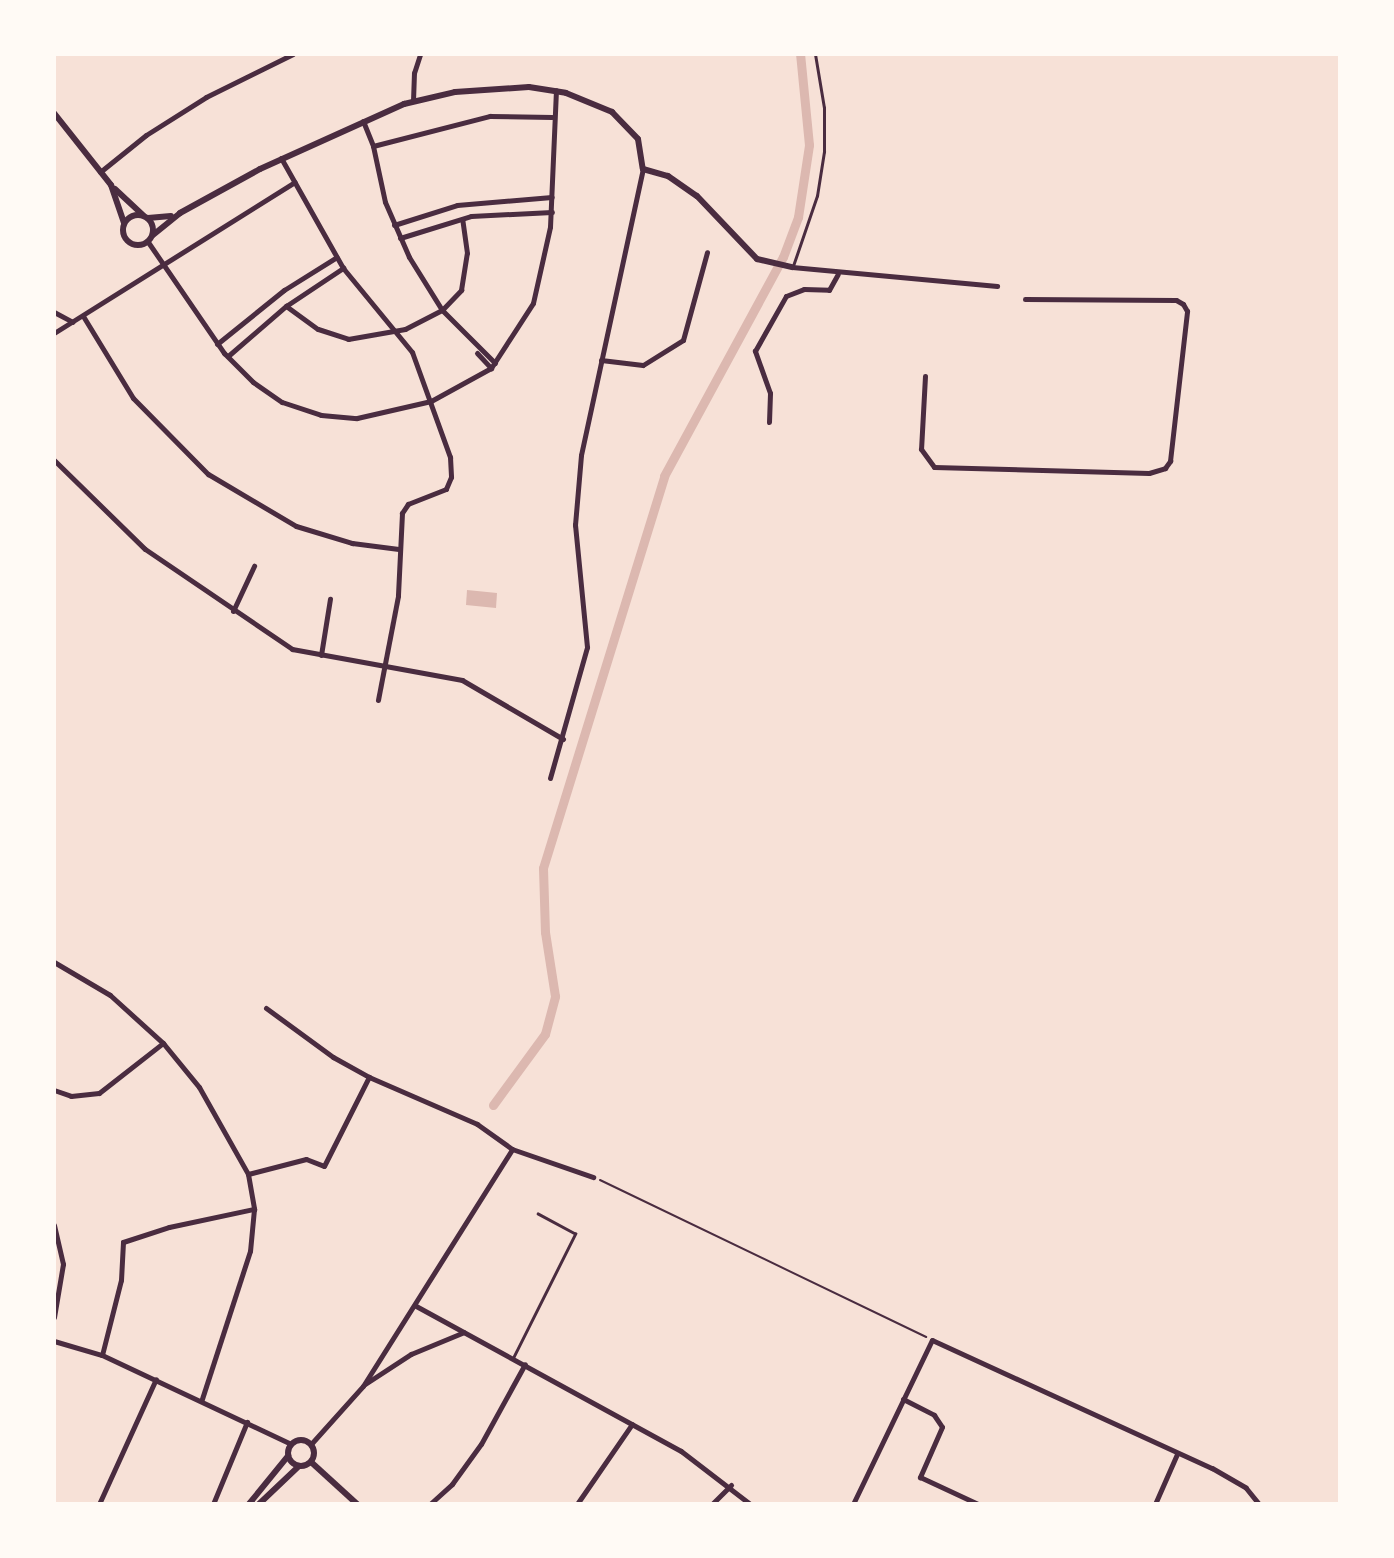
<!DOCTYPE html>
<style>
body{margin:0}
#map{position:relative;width:1394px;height:1558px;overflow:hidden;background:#f7e1d7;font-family:Raleway,sans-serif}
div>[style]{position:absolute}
.water>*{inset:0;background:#dcb8b0}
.canal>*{height:9px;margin:-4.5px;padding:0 4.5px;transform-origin:4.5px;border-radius:4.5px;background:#dcb8b0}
.path>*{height:2px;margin:-1px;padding:0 1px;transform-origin:1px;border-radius:1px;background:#4a2c40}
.service>*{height:2.5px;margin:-1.25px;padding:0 1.25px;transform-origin:1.25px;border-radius:1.25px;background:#4a2c40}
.minor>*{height:5px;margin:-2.5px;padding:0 2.5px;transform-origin:2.5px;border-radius:2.5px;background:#4a2c40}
.tertiary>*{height:6px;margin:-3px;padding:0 3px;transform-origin:3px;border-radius:3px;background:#4a2c40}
.tertiary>.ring{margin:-3px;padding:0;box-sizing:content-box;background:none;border:6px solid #4a2c40;border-radius:50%}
span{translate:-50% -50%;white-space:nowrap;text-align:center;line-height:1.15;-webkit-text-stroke:5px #fffaf5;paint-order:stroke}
.frame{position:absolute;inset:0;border:56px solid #fffaf5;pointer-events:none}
</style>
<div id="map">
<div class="water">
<i style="clip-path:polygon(467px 590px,497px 593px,496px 608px,466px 605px)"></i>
</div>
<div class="canal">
<i style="left:493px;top:1105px;width:88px;rotate:-53.8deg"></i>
<i style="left:545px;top:1034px;width:39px;rotate:-75deg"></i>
<i style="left:555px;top:996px;width:65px;rotate:-98.9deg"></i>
<i style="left:545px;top:932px;width:64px;rotate:-91.8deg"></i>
<i style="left:543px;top:868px;width:410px;rotate:-72.8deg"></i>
<i style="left:664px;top:476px;width:249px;rotate:-61.5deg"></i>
<i style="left:783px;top:257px;width:43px;rotate:-69.4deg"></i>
<i style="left:798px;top:217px;width:73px;rotate:-81.3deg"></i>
<i style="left:809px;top:145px;width:91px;rotate:-95.6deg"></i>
</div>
<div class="path">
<i style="left:600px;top:1180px;width:362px;rotate:25.7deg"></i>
</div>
<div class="service">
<i style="left:793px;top:266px;width:74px;rotate:-71.1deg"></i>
<i style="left:817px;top:196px;width:45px;rotate:-81deg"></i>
<i style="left:824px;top:152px;width:44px;rotate:-90deg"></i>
<i style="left:824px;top:108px;width:55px;rotate:-99.5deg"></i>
<i style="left:513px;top:1358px;width:139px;rotate:-63.4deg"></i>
<i style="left:575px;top:1234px;width:42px;rotate:-151.6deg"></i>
</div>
<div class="minor">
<i style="left:413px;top:101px;width:28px;rotate:-88deg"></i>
<i style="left:414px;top:73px;width:20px;rotate:-72deg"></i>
<i style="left:363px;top:121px;width:27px;rotate:68deg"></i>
<i style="left:373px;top:146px;width:57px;rotate:77.9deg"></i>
<i style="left:385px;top:202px;width:60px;rotate:66.4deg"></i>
<i style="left:409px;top:257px;width:62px;rotate:58.1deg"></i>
<i style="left:442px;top:310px;width:75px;rotate:45deg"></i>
<i style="left:373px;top:146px;width:121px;rotate:-14.4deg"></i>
<i style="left:490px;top:116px;width:62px;rotate:0.9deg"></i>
<i style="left:281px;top:158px;width:126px;rotate:60.6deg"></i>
<i style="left:343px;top:268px;width:109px;rotate:50.6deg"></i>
<i style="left:412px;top:352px;width:112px;rotate:70.1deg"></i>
<i style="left:450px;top:457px;width:20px;rotate:87deg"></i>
<i style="left:451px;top:477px;width:13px;rotate:113deg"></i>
<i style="left:446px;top:489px;width:41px;rotate:158.5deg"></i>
<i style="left:408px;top:504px;width:11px;rotate:124deg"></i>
<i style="left:402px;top:513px;width:83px;rotate:92.8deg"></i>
<i style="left:398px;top:596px;width:106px;rotate:100.9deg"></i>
<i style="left:100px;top:172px;width:59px;rotate:-38.8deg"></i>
<i style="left:146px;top:135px;width:71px;rotate:-32.3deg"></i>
<i style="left:206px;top:97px;width:97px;rotate:-26.3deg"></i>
<i style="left:394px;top:225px;width:66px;rotate:-17.6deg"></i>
<i style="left:457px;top:205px;width:95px;rotate:-4.8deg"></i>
<i style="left:400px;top:238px;width:74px;rotate:-17.2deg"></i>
<i style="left:471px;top:216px;width:81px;rotate:-2.8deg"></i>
<i style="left:148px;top:242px;width:135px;rotate:55.6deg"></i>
<i style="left:224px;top:353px;width:41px;rotate:45deg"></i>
<i style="left:253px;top:382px;width:35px;rotate:35deg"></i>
<i style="left:282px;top:402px;width:41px;rotate:18.4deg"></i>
<i style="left:321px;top:415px;width:36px;rotate:5deg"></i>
<i style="left:357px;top:418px;width:76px;rotate:-12.9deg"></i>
<i style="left:431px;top:401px;width:68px;rotate:-28.8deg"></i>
<i style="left:491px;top:368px;width:77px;rotate:-57.1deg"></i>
<i style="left:533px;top:303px;width:78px;rotate:-77.4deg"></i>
<i style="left:550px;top:227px;width:137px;rotate:-87.5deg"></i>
<i style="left:792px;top:267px;width:206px;rotate:5.3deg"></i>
<i style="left:286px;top:306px;width:39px;rotate:36deg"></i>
<i style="left:318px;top:329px;width:32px;rotate:18deg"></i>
<i style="left:348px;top:339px;width:58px;rotate:-10deg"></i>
<i style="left:405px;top:329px;width:42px;rotate:-27.2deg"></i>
<i style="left:442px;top:310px;width:28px;rotate:-46deg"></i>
<i style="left:461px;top:290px;width:37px;rotate:-81deg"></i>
<i style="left:467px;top:253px;width:34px;rotate:-98deg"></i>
<i style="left:54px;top:312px;width:21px;rotate:28deg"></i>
<i style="left:83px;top:316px;width:96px;rotate:58.6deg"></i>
<i style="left:133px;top:398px;width:107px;rotate:45.4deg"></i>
<i style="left:208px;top:474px;width:102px;rotate:30.6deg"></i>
<i style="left:296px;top:526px;width:59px;rotate:16.9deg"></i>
<i style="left:352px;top:543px;width:47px;rotate:7.3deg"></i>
<i style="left:54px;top:333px;width:284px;rotate:-32.1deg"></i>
<i style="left:217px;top:344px;width:86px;rotate:-38.9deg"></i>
<i style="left:284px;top:290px;width:62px;rotate:-31.9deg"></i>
<i style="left:477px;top:353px;width:21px;rotate:47deg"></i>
<i style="left:228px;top:356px;width:77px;rotate:-40.8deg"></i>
<i style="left:286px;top:306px;width:69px;rotate:-33.7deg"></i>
<i style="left:601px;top:360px;width:42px;rotate:6.8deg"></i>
<i style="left:643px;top:365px;width:47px;rotate:-32deg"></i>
<i style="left:683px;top:340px;width:91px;rotate:-74.7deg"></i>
<i style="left:925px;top:376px;width:73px;rotate:93.1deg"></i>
<i style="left:921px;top:449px;width:22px;rotate:54deg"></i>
<i style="left:934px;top:467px;width:215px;rotate:1.6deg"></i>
<i style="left:1149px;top:473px;width:17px;rotate:-17deg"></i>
<i style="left:1165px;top:468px;width:9px;rotate:-54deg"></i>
<i style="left:1170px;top:461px;width:151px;rotate:-83.5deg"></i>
<i style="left:1187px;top:311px;width:8px;rotate:-120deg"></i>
<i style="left:1183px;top:304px;width:8px;rotate:-150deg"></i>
<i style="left:1176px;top:300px;width:151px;rotate:-179.6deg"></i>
<i style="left:769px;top:422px;width:29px;rotate:-88deg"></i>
<i style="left:770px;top:393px;width:45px;rotate:-109.7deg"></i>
<i style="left:755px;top:351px;width:63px;rotate:-60.6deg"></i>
<i style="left:786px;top:296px;width:19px;rotate:-21deg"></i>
<i style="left:804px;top:289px;width:25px;rotate:2deg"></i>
<i style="left:829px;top:290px;width:18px;rotate:-61deg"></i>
<i style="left:54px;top:460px;width:127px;rotate:44.4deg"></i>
<i style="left:145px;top:549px;width:178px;rotate:34.2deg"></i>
<i style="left:292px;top:649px;width:173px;rotate:10.3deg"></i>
<i style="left:462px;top:680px;width:117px;rotate:30.3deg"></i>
<i style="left:233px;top:611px;width:50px;rotate:-65deg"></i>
<i style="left:321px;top:655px;width:57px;rotate:-80.9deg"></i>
<i style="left:550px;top:778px;width:136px;rotate:-74.2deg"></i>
<i style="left:587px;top:647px;width:123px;rotate:-95.6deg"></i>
<i style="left:575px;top:525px;width:70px;rotate:-85.1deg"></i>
<i style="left:581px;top:455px;width:293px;rotate:-77.8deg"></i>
<i style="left:54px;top:962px;width:65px;rotate:30.5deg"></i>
<i style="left:110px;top:995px;width:72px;rotate:42.2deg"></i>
<i style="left:163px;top:1043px;width:57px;rotate:50.7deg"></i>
<i style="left:199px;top:1087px;width:100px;rotate:60.6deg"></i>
<i style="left:248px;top:1174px;width:36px;rotate:80deg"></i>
<i style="left:254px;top:1209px;width:42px;rotate:95.4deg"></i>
<i style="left:250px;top:1251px;width:156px;rotate:108deg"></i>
<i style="left:266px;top:1008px;width:83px;rotate:36.2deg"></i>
<i style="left:333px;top:1057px;width:41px;rotate:29.1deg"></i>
<i style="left:369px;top:1077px;width:118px;rotate:23.5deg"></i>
<i style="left:477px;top:1124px;width:43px;rotate:35.5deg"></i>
<i style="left:512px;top:1149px;width:86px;rotate:19.1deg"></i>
<i style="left:54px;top:1090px;width:18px;rotate:19deg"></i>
<i style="left:71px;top:1096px;width:28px;rotate:-6deg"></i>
<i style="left:99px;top:1093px;width:81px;rotate:-38deg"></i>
<i style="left:248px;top:1174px;width:60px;rotate:-14.5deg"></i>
<i style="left:306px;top:1159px;width:19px;rotate:21deg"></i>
<i style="left:324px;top:1166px;width:100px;rotate:-63.2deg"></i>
<i style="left:54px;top:1225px;width:40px;rotate:77deg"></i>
<i style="left:63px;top:1264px;width:54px;rotate:99.6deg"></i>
<i style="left:416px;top:1306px;width:302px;rotate:28.7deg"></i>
<i style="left:681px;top:1451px;width:87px;rotate:37.5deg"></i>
<i style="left:54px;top:1341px;width:50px;rotate:16.3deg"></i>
<i style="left:102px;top:1355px;width:209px;rotate:25.2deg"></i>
<i style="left:102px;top:1355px;width:77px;rotate:-75.8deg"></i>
<i style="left:121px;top:1280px;width:38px;rotate:-87deg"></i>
<i style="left:123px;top:1242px;width:48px;rotate:-18.1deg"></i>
<i style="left:169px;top:1227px;width:87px;rotate:-12deg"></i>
<i style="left:365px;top:1384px;width:55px;rotate:-33.1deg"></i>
<i style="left:411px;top:1354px;width:57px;rotate:-22.5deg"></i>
<i style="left:903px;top:1399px;width:35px;rotate:27deg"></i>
<i style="left:934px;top:1415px;width:14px;rotate:56deg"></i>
<i style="left:942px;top:1427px;width:55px;rotate:113.7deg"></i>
<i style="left:920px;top:1477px;width:64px;rotate:25deg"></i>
<i style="left:311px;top:1444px;width:78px;rotate:-48.1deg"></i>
<i style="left:363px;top:1386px;width:280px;rotate:-57.8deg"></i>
<i style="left:99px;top:1504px;width:137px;rotate:-65.5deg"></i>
<i style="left:213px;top:1504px;width:89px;rotate:-67.5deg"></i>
<i style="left:430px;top:1504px;width:30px;rotate:-42deg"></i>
<i style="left:452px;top:1484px;width:49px;rotate:-54.1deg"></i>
<i style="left:481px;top:1444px;width:91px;rotate:-61.2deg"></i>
<i style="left:577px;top:1504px;width:97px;rotate:-55.5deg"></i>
<i style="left:712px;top:1504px;width:27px;rotate:-45deg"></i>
<i style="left:853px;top:1504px;width:182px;rotate:-64.3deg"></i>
<i style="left:932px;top:1340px;width:308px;rotate:24.6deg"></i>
<i style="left:1212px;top:1468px;width:39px;rotate:30deg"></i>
<i style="left:1246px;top:1488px;width:21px;rotate:51deg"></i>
<i style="left:1155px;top:1504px;width:55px;rotate:-66.3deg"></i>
</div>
<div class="tertiary">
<i style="left:54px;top:113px;width:92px;rotate:51.6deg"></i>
<i style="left:111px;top:185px;width:40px;rotate:71.1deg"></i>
<i style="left:115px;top:189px;width:38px;rotate:43deg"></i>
<i class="ring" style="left:123px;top:215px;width:24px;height:24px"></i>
<i style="left:148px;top:218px;width:23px;rotate:-5deg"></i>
<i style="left:153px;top:235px;width:35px;rotate:-39deg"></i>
<i style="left:180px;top:213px;width:91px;rotate:-28.8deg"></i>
<i style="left:260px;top:169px;width:158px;rotate:-24.3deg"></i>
<i style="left:404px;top:104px;width:52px;rotate:-13.2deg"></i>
<i style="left:455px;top:92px;width:74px;rotate:-3.9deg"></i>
<i style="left:529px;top:87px;width:37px;rotate:9deg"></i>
<i style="left:566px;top:93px;width:50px;rotate:22.4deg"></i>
<i style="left:612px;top:112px;width:37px;rotate:46deg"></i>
<i style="left:638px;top:139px;width:30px;rotate:81deg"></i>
<i style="left:643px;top:169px;width:26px;rotate:16deg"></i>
<i style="left:668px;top:176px;width:35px;rotate:35deg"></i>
<i style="left:697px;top:196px;width:87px;rotate:46.4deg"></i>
<i style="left:757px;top:259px;width:36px;rotate:13deg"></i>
<i class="ring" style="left:288px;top:1440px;width:20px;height:20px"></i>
<i style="left:311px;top:1462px;width:62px;rotate:42.4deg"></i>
<i style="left:249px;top:1504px;width:62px;rotate:-50.9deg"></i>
<i style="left:259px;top:1504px;width:55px;rotate:-43.5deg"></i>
</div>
<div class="frame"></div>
</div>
